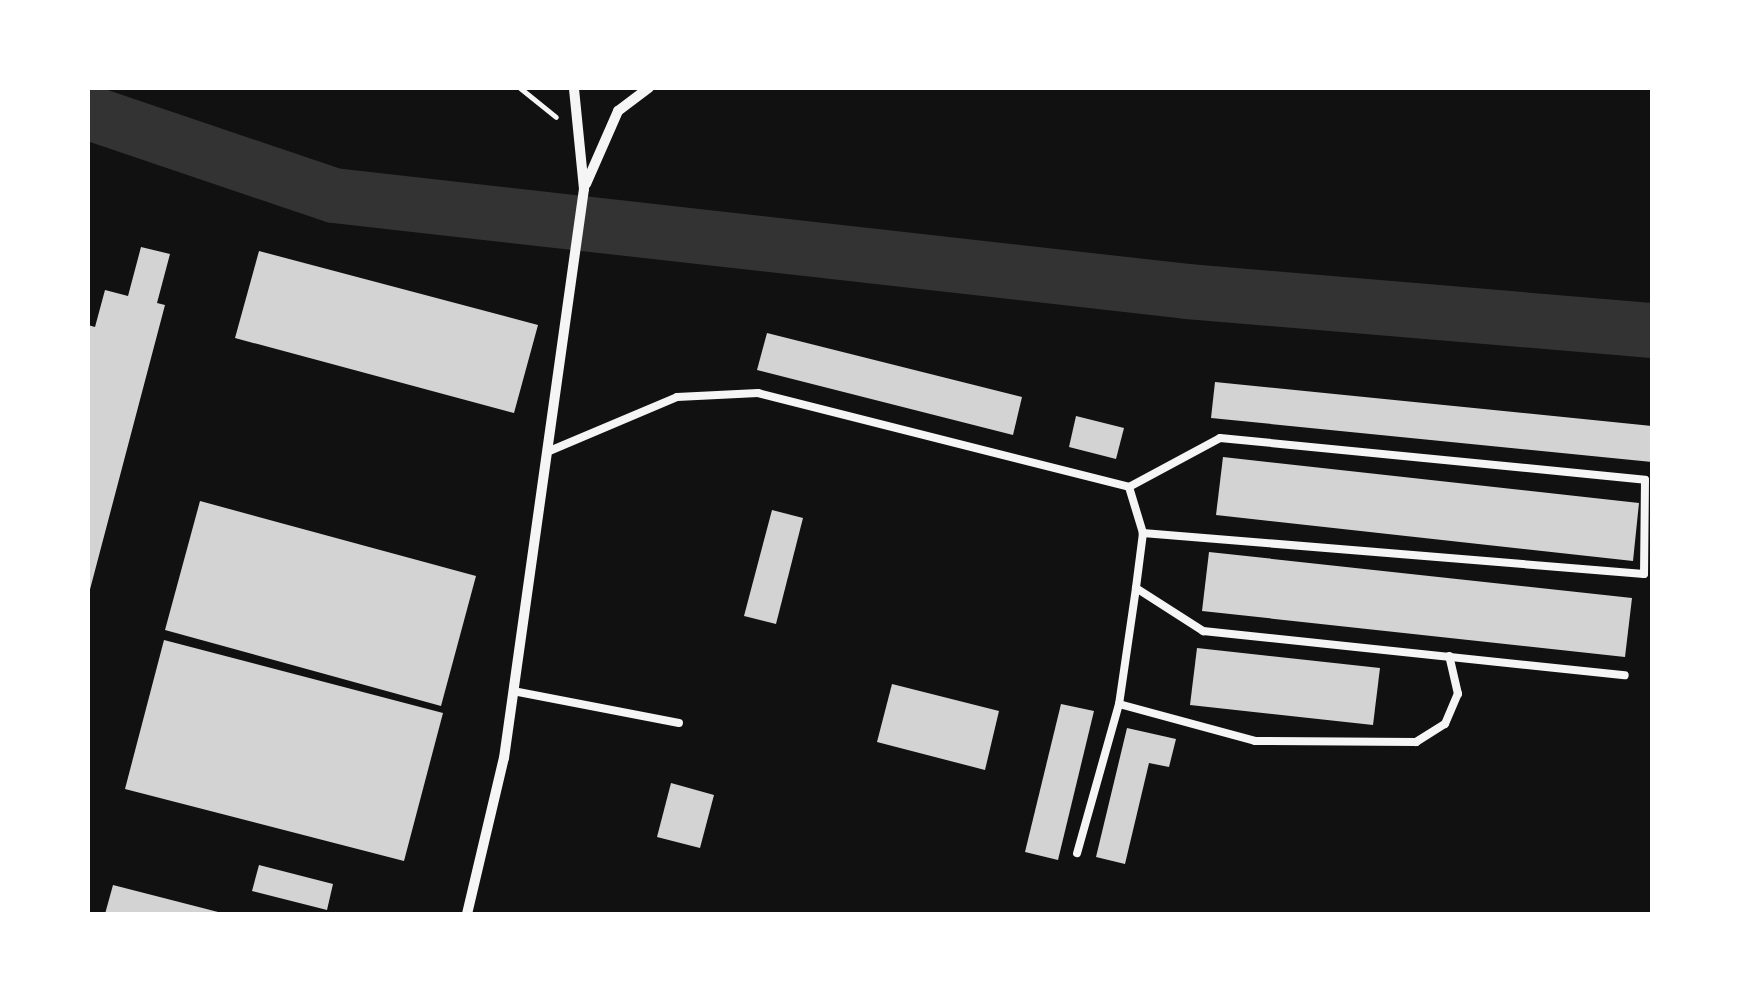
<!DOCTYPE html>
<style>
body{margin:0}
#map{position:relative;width:1740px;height:1002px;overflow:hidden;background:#111;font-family:"Exo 2",sans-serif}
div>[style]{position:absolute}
.river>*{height:55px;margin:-27.5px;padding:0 27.5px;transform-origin:27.5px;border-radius:27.5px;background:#333}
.building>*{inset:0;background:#d3d3d3}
.path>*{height:5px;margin:-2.5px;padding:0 2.5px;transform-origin:2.5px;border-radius:2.5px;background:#f5f5f5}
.service>*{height:8px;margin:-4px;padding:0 4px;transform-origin:4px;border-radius:4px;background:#f5f5f5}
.minor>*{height:10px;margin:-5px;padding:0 5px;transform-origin:5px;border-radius:5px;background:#f5f5f5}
span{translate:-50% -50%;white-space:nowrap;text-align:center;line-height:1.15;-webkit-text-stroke:10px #fff;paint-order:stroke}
.frame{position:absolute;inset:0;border:90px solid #fff;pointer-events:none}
</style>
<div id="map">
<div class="river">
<i style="left:88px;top:112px;width:259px;rotate:18.7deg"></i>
<i style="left:333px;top:195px;width:859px;rotate:6.41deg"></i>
<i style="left:1187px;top:291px;width:467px;rotate:4.8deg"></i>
</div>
<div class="building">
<i style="clip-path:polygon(141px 247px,170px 254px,157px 303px,165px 305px,88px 597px,88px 325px,95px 327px,105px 290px,128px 296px)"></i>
<i style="clip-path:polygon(259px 251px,538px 325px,514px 413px,235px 338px)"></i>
<i style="clip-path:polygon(767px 333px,1022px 397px,1013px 435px,757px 370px)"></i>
<i style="clip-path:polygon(1215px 382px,1652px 426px,1652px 462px,1211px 418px)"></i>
<i style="clip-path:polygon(1076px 416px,1124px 428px,1116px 459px,1069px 447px)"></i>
<i style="clip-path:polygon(1223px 457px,1639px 503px,1633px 561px,1216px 515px)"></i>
<i style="clip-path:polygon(200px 501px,476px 576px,441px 706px,165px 630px)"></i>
<i style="clip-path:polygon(772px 510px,803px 518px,776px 624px,744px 616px)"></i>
<i style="clip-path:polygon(1209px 552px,1632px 598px,1625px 657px,1202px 611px)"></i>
<i style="clip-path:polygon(164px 640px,443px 713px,404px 861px,125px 789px)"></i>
<i style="clip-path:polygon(1197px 648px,1380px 668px,1373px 725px,1190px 705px)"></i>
<i style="clip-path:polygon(892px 684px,999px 711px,985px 770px,877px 742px)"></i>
<i style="clip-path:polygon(1061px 704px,1094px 711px,1058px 860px,1025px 852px)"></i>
<i style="clip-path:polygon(1127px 728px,1176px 739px,1169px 767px,1149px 763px,1125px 864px,1096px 857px)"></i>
<i style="clip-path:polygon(671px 783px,714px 795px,700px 848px,657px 837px)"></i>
<i style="clip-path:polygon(259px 865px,333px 884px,327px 910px,252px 891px)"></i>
<i style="clip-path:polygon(113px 885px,222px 913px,222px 914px,105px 914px)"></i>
</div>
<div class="path">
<i style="left:520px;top:88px;width:46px;rotate:38.9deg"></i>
</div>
<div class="service">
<i style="left:547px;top:452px;width:141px;rotate:-22.9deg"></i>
<i style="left:677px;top:397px;width:81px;rotate:-2.8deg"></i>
<i style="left:758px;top:393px;width:383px;rotate:14.2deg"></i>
<i style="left:1129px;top:487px;width:48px;rotate:73.1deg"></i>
<i style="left:1143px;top:533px;width:55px;rotate:97.3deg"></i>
<i style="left:1136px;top:588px;width:117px;rotate:98.3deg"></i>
<i style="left:1119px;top:704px;width:155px;rotate:105.7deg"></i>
<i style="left:1129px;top:487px;width:103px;rotate:-28.3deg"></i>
<i style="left:1220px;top:438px;width:427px;rotate:5.6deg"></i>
<i style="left:1645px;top:480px;width:94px;rotate:90.6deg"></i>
<i style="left:1644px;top:574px;width:503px;rotate:-175.32deg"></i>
<i style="left:1136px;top:588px;width:80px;rotate:32.7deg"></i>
<i style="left:1203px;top:631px;width:424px;rotate:6deg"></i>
<i style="left:513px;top:691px;width:169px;rotate:10.9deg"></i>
<i style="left:1119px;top:704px;width:141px;rotate:15.2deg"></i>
<i style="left:1255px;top:741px;width:161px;rotate:0.4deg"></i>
<i style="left:1416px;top:742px;width:34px;rotate:-32deg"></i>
<i style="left:1445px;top:724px;width:33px;rotate:-67deg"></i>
<i style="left:1458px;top:694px;width:39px;rotate:-103deg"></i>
</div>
<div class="minor">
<i style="left:586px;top:184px;width:80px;rotate:-66.3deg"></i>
<i style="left:618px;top:111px;width:39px;rotate:-37deg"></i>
<i style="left:467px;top:914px;width:160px;rotate:-76.7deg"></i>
<i style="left:504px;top:758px;width:575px;rotate:-82deg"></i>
<i style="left:584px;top:189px;width:101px;rotate:-95.7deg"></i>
</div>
<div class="frame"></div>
</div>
